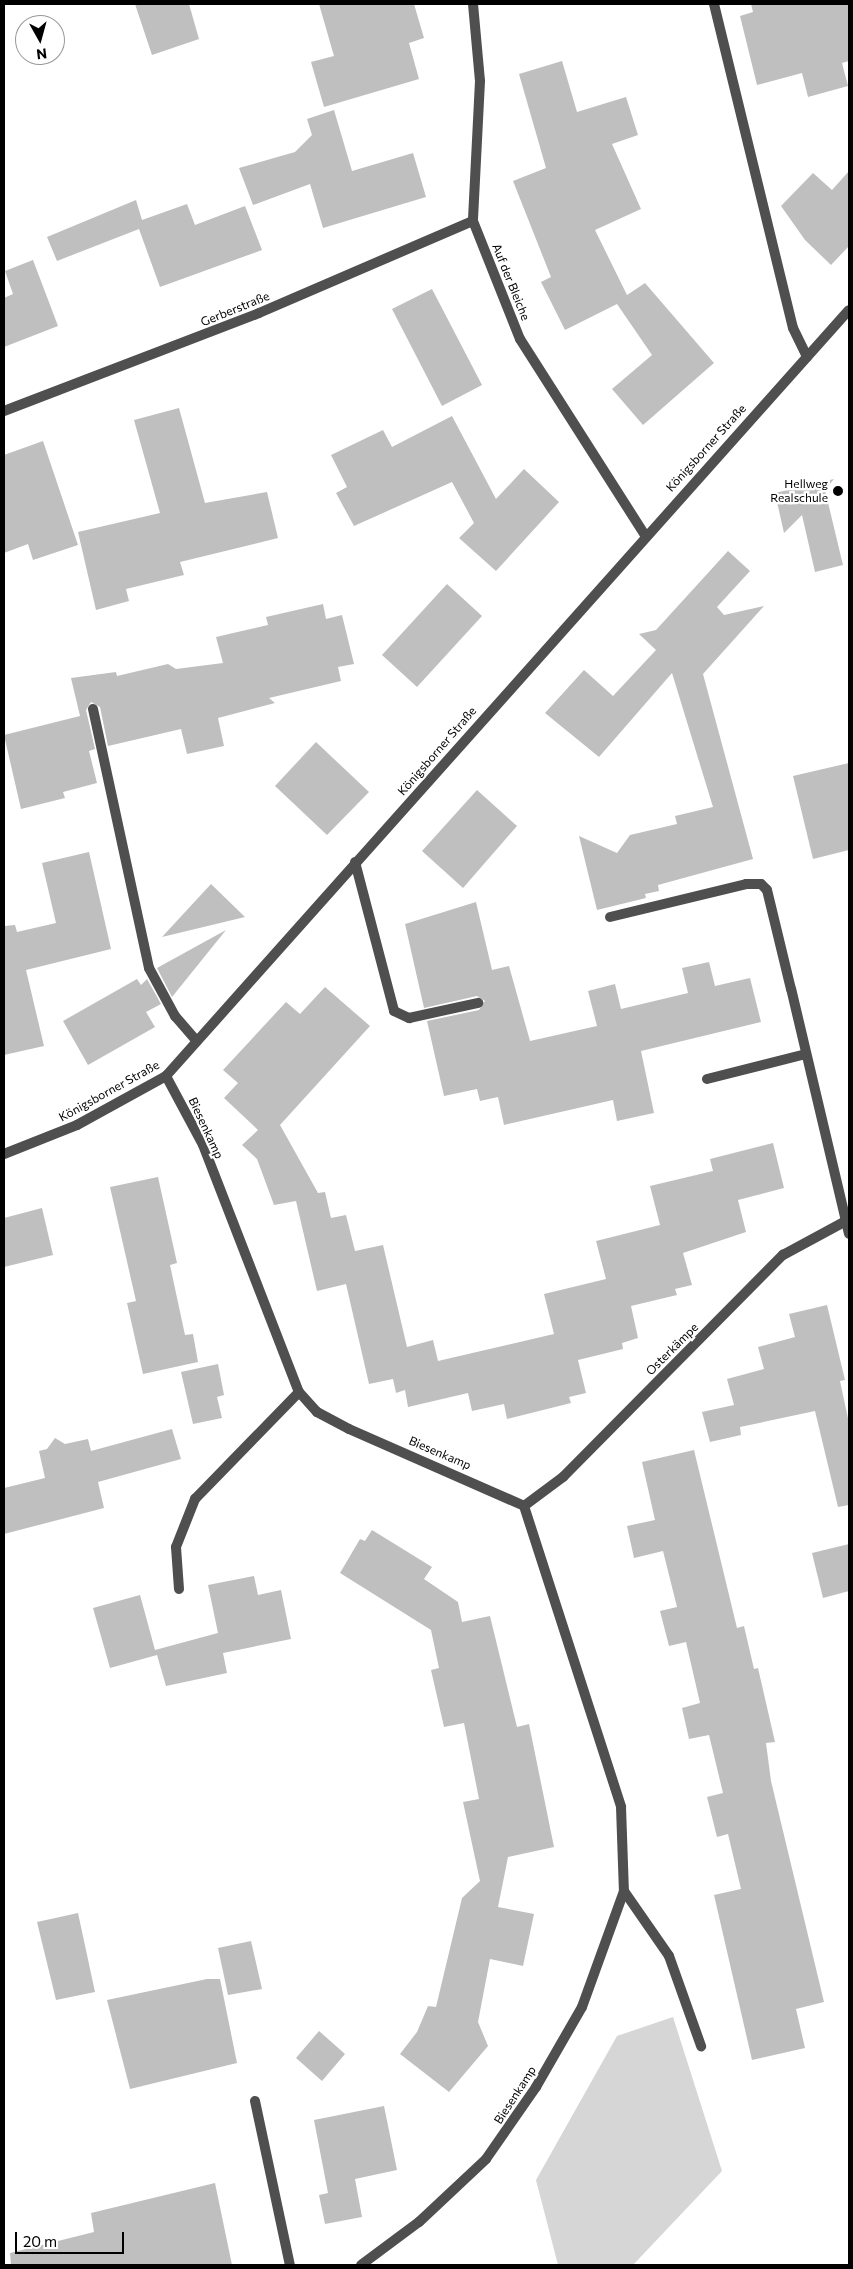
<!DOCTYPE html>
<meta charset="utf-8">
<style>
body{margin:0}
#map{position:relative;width:853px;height:2269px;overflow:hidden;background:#fff;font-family:Commissioner,sans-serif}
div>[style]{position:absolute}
.green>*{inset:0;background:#d6d6d6}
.building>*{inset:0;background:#bfbfbf}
.service>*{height:10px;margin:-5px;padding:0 5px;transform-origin:5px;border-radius:5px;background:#4f4f4f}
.minor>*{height:10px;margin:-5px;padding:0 5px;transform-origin:5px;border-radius:5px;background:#4f4f4f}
.dots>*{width:14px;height:14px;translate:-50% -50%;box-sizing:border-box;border:2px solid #fff;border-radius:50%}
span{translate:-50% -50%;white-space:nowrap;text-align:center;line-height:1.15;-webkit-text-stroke:4.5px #fff;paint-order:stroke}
.street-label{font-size:12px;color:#000}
.poi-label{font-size:12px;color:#000}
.right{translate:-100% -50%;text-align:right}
.frame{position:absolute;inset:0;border:5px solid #000;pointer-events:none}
.north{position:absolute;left:15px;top:15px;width:50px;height:50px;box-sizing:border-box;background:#fff;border:1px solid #999;border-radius:50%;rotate:173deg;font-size:14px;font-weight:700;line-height:20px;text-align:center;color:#000}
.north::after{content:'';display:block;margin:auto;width:18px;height:22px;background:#000;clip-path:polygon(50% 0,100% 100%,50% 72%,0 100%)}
.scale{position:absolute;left:15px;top:2232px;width:109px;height:22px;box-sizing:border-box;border:2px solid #000;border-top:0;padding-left:6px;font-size:15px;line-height:18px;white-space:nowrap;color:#000;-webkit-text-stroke:4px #fff;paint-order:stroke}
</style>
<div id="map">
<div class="green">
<i style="clip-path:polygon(673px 2017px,722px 2171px,633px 2265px,558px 2265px,536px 2180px,617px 2036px)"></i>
</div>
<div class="building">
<i style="clip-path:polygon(135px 4px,189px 4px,199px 39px,152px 55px)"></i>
<i style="clip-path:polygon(319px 4px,414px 4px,424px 38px,409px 43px,419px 79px,324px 107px,311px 62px,334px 56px)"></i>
<i style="clip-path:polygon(751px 4px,849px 4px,849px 61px,842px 63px,848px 86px,808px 97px,802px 73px,757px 85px,740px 16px,753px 12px)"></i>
<i style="clip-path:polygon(562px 61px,577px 112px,626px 97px,638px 135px,612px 144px,641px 209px,595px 230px,627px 295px,645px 283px,714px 363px,643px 425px,612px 389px,652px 355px,617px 304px,565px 330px,541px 282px,551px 277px,513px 181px,546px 168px,519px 74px)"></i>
<i style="clip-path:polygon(334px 110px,352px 171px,413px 153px,426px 197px,323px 228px,310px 184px,253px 205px,239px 168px,295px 152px,312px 135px,307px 119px)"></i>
<i style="clip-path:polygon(849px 171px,849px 246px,831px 265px,805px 240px,781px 206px,813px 173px,832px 190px)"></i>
<i style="clip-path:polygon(136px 200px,142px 220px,187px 204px,195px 225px,245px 206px,262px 250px,160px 287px,139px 229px,57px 261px,47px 237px)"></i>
<i style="clip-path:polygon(33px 260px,58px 326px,4px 347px,4px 298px,13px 294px,5px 271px)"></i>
<i style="clip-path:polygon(432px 289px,482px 385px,442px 406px,392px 309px)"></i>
<i style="clip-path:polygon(179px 408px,205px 503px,267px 492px,278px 538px,180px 562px,184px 575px,126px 589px,129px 601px,96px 610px,78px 532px,160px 513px,134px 420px)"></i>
<i style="clip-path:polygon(452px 416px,496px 499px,524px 469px,559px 502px,496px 571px,459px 538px,474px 523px,452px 482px,354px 526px,336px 493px,347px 487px,331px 455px,383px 430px,392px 447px)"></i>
<i style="clip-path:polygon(43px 441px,78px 545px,33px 560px,28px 544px,4px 553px,4px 455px)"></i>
<i style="clip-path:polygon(834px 479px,825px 490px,843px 565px,815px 572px,802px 515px,784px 533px,775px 493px)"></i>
<i style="clip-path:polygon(728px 551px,750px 571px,717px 607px,724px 615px,764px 606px,703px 674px,753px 859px,658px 885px,659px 891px,645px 894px,646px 898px,597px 910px,579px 836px,617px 853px,630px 835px,677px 824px,675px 816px,713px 807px,672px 673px,599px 757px,545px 713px,584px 670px,613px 696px,656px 650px,639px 634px,656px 630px)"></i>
<i style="clip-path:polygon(447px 584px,482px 616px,417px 687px,382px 655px)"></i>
<i style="clip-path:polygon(323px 604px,326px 619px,342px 615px,354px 664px,338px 667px,341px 681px,269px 698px,275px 703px,218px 718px,224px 746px,187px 754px,181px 729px,108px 746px,100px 707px,91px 702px,86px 710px,95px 749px,89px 751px,97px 783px,63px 792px,65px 798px,21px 809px,4px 735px,80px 716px,71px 678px,116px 672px,117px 676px,168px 664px,176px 669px,223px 663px,216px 637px,268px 625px,266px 617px)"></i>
<i style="clip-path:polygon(316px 742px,369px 792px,327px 835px,275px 786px)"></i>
<i style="clip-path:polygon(849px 763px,849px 850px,813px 859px,793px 776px)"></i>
<i style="clip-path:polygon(477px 790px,517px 826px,463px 888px,422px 851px)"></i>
<i style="clip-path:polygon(89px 852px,111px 949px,26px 970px,44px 1046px,4px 1055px,4px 926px,15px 925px,17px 932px,56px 923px,42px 863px)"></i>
<i style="clip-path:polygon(211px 884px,245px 917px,162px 937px)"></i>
<i style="clip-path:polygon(476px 902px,492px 970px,509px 966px,530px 1041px,597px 1026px,588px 991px,615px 984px,621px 1009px,688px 993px,682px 968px,709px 962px,715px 986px,750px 978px,761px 1022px,641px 1051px,654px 1113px,617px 1121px,613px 1100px,504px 1125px,498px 1097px,480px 1101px,477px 1089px,444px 1096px,427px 1021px,479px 1010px,485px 1001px,477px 996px,424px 1008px,405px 924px)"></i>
<i style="clip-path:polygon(226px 930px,172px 997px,157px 968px)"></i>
<i style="clip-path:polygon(137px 979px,141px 985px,147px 979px,161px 1004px,146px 1012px,155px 1027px,88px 1065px,63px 1021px)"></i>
<i style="clip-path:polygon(325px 987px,370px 1026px,280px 1125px,318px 1193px,325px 1192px,331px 1218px,346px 1215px,355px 1251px,383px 1245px,407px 1347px,433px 1340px,438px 1361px,554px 1334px,544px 1294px,606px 1279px,596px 1241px,660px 1225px,650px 1186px,713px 1171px,710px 1159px,773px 1143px,784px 1188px,738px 1200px,746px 1232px,683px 1253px,692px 1285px,675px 1289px,677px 1295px,631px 1306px,638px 1338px,622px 1343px,623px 1349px,578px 1360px,586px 1393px,569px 1397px,571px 1403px,507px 1419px,504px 1404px,472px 1411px,468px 1393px,408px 1407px,405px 1390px,396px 1393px,393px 1379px,369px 1384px,346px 1284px,317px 1291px,296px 1201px,274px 1205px,257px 1159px,242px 1145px,258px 1130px,224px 1098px,238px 1083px,223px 1070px,286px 1002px,300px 1014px)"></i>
<i style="clip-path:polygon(158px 1177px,177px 1263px,170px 1265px,185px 1335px,193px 1334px,198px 1362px,143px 1374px,127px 1303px,136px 1301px,110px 1187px)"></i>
<i style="clip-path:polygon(42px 1208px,53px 1255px,4px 1267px,4px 1218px)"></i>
<i style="clip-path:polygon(827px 1305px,845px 1380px,840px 1381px,849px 1423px,849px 1505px,838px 1507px,815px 1411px,740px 1427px,741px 1435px,710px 1442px,702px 1412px,734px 1405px,727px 1379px,764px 1369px,758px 1347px,795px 1337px,789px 1314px)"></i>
<i style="clip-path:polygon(218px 1364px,224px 1395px,217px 1397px,222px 1418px,193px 1424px,181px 1372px)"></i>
<i style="clip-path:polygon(172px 1429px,181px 1459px,98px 1482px,104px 1508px,4px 1534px,4px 1488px,45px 1478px,39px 1451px,47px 1449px,55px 1438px,65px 1444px,88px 1439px,91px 1451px)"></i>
<i style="clip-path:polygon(694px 1450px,737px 1628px,744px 1626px,754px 1669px,758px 1668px,775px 1742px,766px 1743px,771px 1781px,824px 2002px,796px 2009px,805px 2048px,752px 2060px,714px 1895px,741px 1889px,728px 1834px,717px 1837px,707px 1797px,723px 1793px,709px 1735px,689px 1739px,682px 1708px,700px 1703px,686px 1642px,669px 1646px,660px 1611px,677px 1607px,663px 1551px,634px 1558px,627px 1526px,655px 1520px,642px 1462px)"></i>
<i style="clip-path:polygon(372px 1530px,432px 1567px,424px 1579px,458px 1602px,462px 1622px,490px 1616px,517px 1727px,529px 1724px,554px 1847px,508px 1857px,498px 1907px,534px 1914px,523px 1966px,490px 1959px,478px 2022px,488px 2046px,449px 2092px,400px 2054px,417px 2032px,428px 2006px,436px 2007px,462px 1898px,480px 1881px,463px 1802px,479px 1799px,464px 1723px,444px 1727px,431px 1670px,439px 1668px,431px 1630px,340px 1573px,360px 1539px,365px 1541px)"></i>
<i style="clip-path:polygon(849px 1544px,849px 1591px,823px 1598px,812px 1553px)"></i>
<i style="clip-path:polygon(254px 1576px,258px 1595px,281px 1590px,291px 1639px,223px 1653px,227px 1673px,166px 1686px,157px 1655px,110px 1668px,93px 1608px,140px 1595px,155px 1650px,218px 1633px,208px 1585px)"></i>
<i style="clip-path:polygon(78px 1913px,95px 1992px,56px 2000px,37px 1922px)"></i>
<i style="clip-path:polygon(251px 1941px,262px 1989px,228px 1995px,218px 1948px)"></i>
<i style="clip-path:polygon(207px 1979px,220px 1979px,237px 2063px,130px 2089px,107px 2000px)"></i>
<i style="clip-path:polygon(319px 2031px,345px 2054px,322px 2081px,296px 2058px)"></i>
<i style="clip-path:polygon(384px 2106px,397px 2170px,355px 2179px,362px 2217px,325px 2224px,319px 2195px,328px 2193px,314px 2120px)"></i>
<i style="clip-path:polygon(215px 2183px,232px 2265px,11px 2265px,10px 2253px,94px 2232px,91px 2213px)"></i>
</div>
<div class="service">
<i style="left:714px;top:4px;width:333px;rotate:76.3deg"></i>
<i style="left:793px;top:328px;width:32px;rotate:64deg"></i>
<i style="left:93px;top:709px;width:265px;rotate:77.8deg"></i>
<i style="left:149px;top:968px;width:55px;rotate:61.6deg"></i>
<i style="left:175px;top:1016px;width:33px;rotate:49deg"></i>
<i style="left:355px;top:862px;width:154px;rotate:75.3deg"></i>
<i style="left:394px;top:1011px;width:17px;rotate:25deg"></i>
<i style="left:409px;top:1018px;width:71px;rotate:-12.3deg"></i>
<i style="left:610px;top:917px;width:140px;rotate:-13.6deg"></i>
<i style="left:746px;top:884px;width:15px"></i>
<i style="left:761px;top:884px;width:8px;rotate:45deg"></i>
<i style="left:767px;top:890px;width:102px;rotate:76.4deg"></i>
<i style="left:179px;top:1589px;width:42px;rotate:-94.1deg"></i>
<i style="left:176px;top:1547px;width:52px;rotate:-68.4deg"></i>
<i style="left:195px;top:1499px;width:149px;rotate:-45.8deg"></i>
</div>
<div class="minor">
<i style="left:473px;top:4px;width:77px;rotate:84.8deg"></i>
<i style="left:480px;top:81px;width:140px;rotate:92.9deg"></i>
<i style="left:473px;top:221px;width:127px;rotate:68.3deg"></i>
<i style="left:520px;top:339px;width:232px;rotate:57.5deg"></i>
<i style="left:4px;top:411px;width:273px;rotate:-21deg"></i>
<i style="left:259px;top:313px;width:233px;rotate:-23.3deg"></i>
<i style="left:166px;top:1076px;width:78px;rotate:61.8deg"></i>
<i style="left:203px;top:1145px;width:265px;rotate:68.8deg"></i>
<i style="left:299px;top:1392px;width:27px;rotate:48deg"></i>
<i style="left:317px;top:1412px;width:36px;rotate:28deg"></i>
<i style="left:349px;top:1429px;width:191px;rotate:23.7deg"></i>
<i style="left:524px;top:1506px;width:316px;rotate:72.1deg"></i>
<i style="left:621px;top:1807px;width:84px;rotate:88deg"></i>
<i style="left:624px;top:1891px;width:79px;rotate:55.3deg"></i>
<i style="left:669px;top:1956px;width:96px;rotate:70.4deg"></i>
<i style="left:707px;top:1079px;width:102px;rotate:-14.2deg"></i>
<i style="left:4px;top:1154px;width:79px;rotate:-21.7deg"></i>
<i style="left:77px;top:1125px;width:102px;rotate:-28.8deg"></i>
<i style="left:166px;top:1076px;width:1026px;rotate:-48.28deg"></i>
<i style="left:846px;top:1221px;width:13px;rotate:77deg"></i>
<i style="left:524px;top:1506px;width:49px;rotate:-36.6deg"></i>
<i style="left:563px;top:1477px;width:313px;rotate:-45.3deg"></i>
<i style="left:783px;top:1255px;width:72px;rotate:-28.4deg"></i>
<i style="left:846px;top:1221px;width:238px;rotate:-103.3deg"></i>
<i style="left:255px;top:2101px;width:168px;rotate:78deg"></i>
<i style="left:361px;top:2265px;width:72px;rotate:-36.6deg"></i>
<i style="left:419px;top:2222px;width:92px;rotate:-43.2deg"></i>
<i style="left:486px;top:2159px;width:88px;rotate:-55.2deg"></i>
<i style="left:536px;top:2087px;width:92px;rotate:-60.1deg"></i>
<i style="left:582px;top:2007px;width:123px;rotate:-70.1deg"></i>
</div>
<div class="dots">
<i style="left:838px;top:491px;background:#000"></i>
</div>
<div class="street-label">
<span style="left:511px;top:282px;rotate:68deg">Auf der Bleiche</span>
<span style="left:235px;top:309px;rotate:-22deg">Gerberstraße</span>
<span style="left:706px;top:448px;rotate:-48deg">Königsborner Straße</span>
<span style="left:437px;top:751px;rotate:-49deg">Königsborner Straße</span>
<span style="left:109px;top:1091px;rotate:-29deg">Königsborner Straße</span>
<span style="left:206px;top:1128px;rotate:65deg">Biesenkamp</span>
<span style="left:672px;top:1349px;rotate:-45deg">Osterkämpe</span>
<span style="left:440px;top:1453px;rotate:23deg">Biesenkamp</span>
<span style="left:515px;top:2095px;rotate:-57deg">Biesenkamp</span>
</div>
<div class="poi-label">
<span class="right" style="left:828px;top:491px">Hellweg<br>Realschule</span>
</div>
<div class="frame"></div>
<div class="north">N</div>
<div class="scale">20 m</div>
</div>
